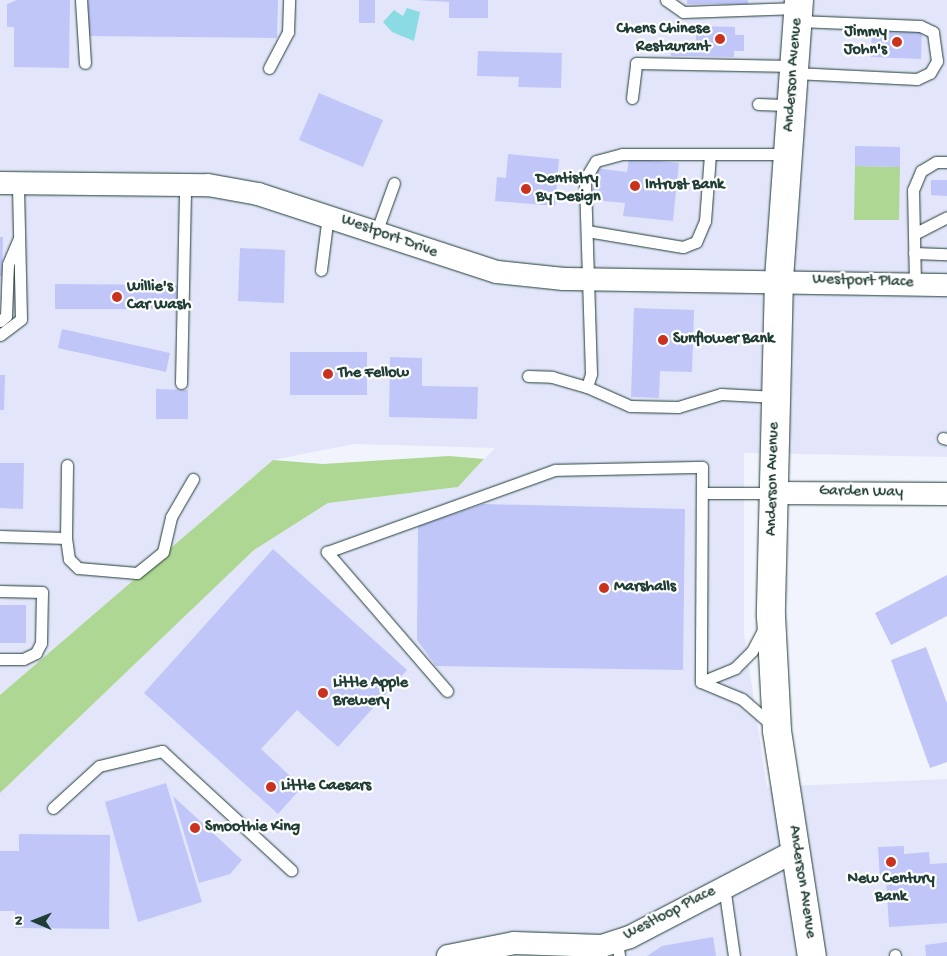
<!DOCTYPE html>
<style>
body{margin:0}
#map{position:relative;width:947px;height:956px;overflow:hidden;background:#f2f4fd;font-family:"Gochi Hand",sans-serif}
div>[style]{position:absolute}
.built>*{inset:0;background:#e3e6fb}
.green>*{inset:0;background:#aed793}
.water>*{inset:0;background:#8adbe3}
.building>*{inset:0;background:#c0c6f7}
.roads{filter:drop-shadow(0 0 1px #1f3d34) drop-shadow(0 0 1px #1f3d34)}
.service>*{height:11px;margin:-5.5px;padding:0 5.5px;transform-origin:5.5px;border-radius:5.5px;background:#fff}
.minor>*{height:22px;margin:-11px;padding:0 11px;transform-origin:11px;border-radius:11px;background:#fff}
.secondary>*{height:28px;margin:-14px;padding:0 14px;transform-origin:14px;border-radius:14px;background:#fff}
.dots>*{width:14px;height:14px;translate:-50% -50%;box-sizing:border-box;border:2px solid #fff;border-radius:50%}
span{translate:-50% -50%;white-space:nowrap;text-align:center;line-height:1.15;-webkit-text-stroke:4.5px #fff;paint-order:stroke}
.poi-label{font-size:16px;color:#1f3d34;font-weight:700}
.right{translate:-100% -50%;text-align:right}
.left{translate:0 -50%;text-align:left}
.street-label{font-size:16px;color:#1f3d34}
.north{position:absolute;left:10px;top:896px;width:50px;height:50px;-webkit-text-stroke:4px #fff;paint-order:stroke;rotate:271deg;font-size:14px;font-weight:700;line-height:20px;text-align:center;color:#1f3d34}
.north::after{content:'';display:block;margin:auto;width:18px;height:22px;background:#1f3d34;clip-path:polygon(50% 0,100% 100%,50% 72%,0 100%)}
</style>
<div id="map">
<div class="built">
<i style="clip-path:polygon(0 0,947px 0,947px 457px,744px 453px,744px 633px,767px 787px,947px 779px,947px 956px,0 956px,0 793px,254px 550px,328px 503px,458px 487px,495px 448px,354px 444px,273px 460px,0 695px)"></i>
</div>
<div class="green">
<i style="clip-path:polygon(855px 166px,900px 167px,899px 220px,854px 220px)"></i>
<i style="clip-path:polygon(449px 456px,484px 459px,458px 487px,328px 503px,254px 550px,0 793px,0 695px,273px 460px,323px 464px)"></i>
</div>
<div class="water">
<i style="clip-path:polygon(407px 8px,420px 12px,414px 41px,392px 32px,383px 22px,394px 10px,403px 16px)"></i>
</div>
<div class="building">
<i style="clip-path:polygon(17px 0,70px 0,69px 68px,14px 67px,14px 27px,7px 27px,7px 4px)"></i>
<i style="clip-path:polygon(88px 0,278px 0,277px 38px,88px 36px)"></i>
<i style="clip-path:polygon(359px 0,375px 0,375px 23px,359px 23px)"></i>
<i style="clip-path:polygon(416px 0,488px 0,488px 18px,449px 18px,449px 2px)"></i>
<i style="clip-path:polygon(687px 0,748px 0,748px 4px,687px 4px)"></i>
<i style="clip-path:polygon(696px 26px,735px 27px,735px 35px,744px 35px,744px 51px,734px 51px,734px 57px,671px 56px,671px 44px,696px 44px)"></i>
<i style="clip-path:polygon(872px 26px,922px 28px,921px 59px,871px 57px)"></i>
<i style="clip-path:polygon(478px 51px,562px 53px,561px 88px,518px 87px,519px 77px,477px 76px)"></i>
<i style="clip-path:polygon(319px 93px,383px 120px,363px 167px,299px 140px)"></i>
<i style="clip-path:polygon(855px 146px,900px 147px,900px 167px,855px 166px)"></i>
<i style="clip-path:polygon(508px 154px,559px 159px,555px 206px,495px 201px,497px 177px,506px 178px)"></i>
<i style="clip-path:polygon(629px 158px,679px 163px,673px 221px,623px 216px,625px 203px,592px 200px,595px 168px,627px 172px)"></i>
<i style="clip-path:polygon(931px 180px,947px 180px,947px 196px,931px 195px)"></i>
<i style="clip-path:polygon(0 237px,3px 237px,2px 276px,0 276px)"></i>
<i style="clip-path:polygon(240px 248px,285px 250px,284px 303px,238px 301px)"></i>
<i style="clip-path:polygon(55px 284px,180px 285px,180px 309px,55px 309px)"></i>
<i style="clip-path:polygon(634px 308px,694px 310px,692px 372px,660px 371px,659px 398px,631px 397px)"></i>
<i style="clip-path:polygon(62px 329px,170px 353px,166px 372px,58px 348px)"></i>
<i style="clip-path:polygon(290px 352px,367px 352px,367px 395px,290px 395px)"></i>
<i style="clip-path:polygon(390px 357px,422px 358px,422px 386px,478px 387px,477px 419px,389px 417px)"></i>
<i style="clip-path:polygon(0 375px,5px 375px,4px 410px,0 410px)"></i>
<i style="clip-path:polygon(156px 389px,188px 390px,188px 419px,156px 419px)"></i>
<i style="clip-path:polygon(0 463px,24px 463px,23px 509px,0 508px)"></i>
<i style="clip-path:polygon(483px 504px,685px 509px,683px 670px,436px 666px,417px 640px,418px 526px)"></i>
<i style="clip-path:polygon(273px 549px,407px 670px,338px 747px,297px 710px,261px 749px,302px 787px,278px 814px,144px 693px)"></i>
<i style="clip-path:polygon(947px 575px,947px 616px,891px 645px,875px 613px)"></i>
<i style="clip-path:polygon(0 605px,26px 605px,26px 643px,0 643px)"></i>
<i style="clip-path:polygon(926px 647px,947px 703px,947px 762px,930px 768px,891px 660px)"></i>
<i style="clip-path:polygon(166px 783px,202px 902px,138px 922px,105px 802px)"></i>
<i style="clip-path:polygon(173px 796px,242px 860px,230px 874px,199px 883px)"></i>
<i style="clip-path:polygon(19px 834px,110px 835px,109px 929px,15px 928px,15px 911px,0 911px,0 851px,19px 851px)"></i>
<i style="clip-path:polygon(904px 846px,904px 854px,929px 852px,930px 864px,947px 863px,947px 923px,889px 927px,886px 878px,880px 879px,878px 847px)"></i>
<i style="clip-path:polygon(713px 937px,716px 956px,647px 956px,662px 946px)"></i>
<i style="clip-path:polygon(947px 942px,947px 956px,926px 956px,925px 945px)"></i>
</div>
<div class="roads">
<div class="service">
<i style="left:81px;top:0;width:63px;rotate:86.4deg"></i>
<i style="left:666px;top:0;width:21px;rotate:35deg"></i>
<i style="left:683px;top:12px;width:115px;rotate:-2deg"></i>
<i style="left:269px;top:68px;width:41px;rotate:-62.2deg"></i>
<i style="left:288px;top:32px;width:32px;rotate:-88deg"></i>
<i style="left:794px;top:73px;width:123px;rotate:2.8deg"></i>
<i style="left:917px;top:79px;width:14px;rotate:-25deg"></i>
<i style="left:930px;top:73px;width:14px;rotate:-60deg"></i>
<i style="left:937px;top:61px;width:29px;rotate:-98deg"></i>
<i style="left:933px;top:32px;width:14px;rotate:-155deg"></i>
<i style="left:920px;top:26px;width:122px;rotate:-177.7deg"></i>
<i style="left:632px;top:98px;width:35px;rotate:-83deg"></i>
<i style="left:636px;top:63px;width:158px;rotate:1.1deg"></i>
<i style="left:758px;top:104px;width:33px;rotate:2deg"></i>
<i style="left:587px;top:231px;width:97px;rotate:9.5deg"></i>
<i style="left:683px;top:247px;width:14px;rotate:-21deg"></i>
<i style="left:696px;top:242px;width:23px;rotate:-67deg"></i>
<i style="left:705px;top:221px;width:67px;rotate:-85.7deg"></i>
<i style="left:376px;top:233px;width:53px;rotate:-70.2deg"></i>
<i style="left:914px;top:234px;width:37px;rotate:-27deg"></i>
<i style="left:914px;top:253px;width:33px;rotate:2deg"></i>
<i style="left:321px;top:270px;width:55px;rotate:-82.7deg"></i>
<i style="left:915px;top:284px;width:94px;rotate:-91.2deg"></i>
<i style="left:913px;top:190px;width:21px;rotate:-67deg"></i>
<i style="left:921px;top:171px;width:17px;rotate:-31deg"></i>
<i style="left:936px;top:162px;width:11px"></i>
<i style="left:0;top:321px;width:8px;rotate:-40deg"></i>
<i style="left:6px;top:316px;width:52px;rotate:-87.8deg"></i>
<i style="left:8px;top:264px;width:26px;rotate:-67deg"></i>
<i style="left:0;top:335px;width:26px;rotate:-37deg"></i>
<i style="left:21px;top:319px;width:136px;rotate:-91.3deg"></i>
<i style="left:528px;top:376px;width:24px;rotate:2deg"></i>
<i style="left:552px;top:377px;width:36px;rotate:16deg"></i>
<i style="left:587px;top:387px;width:14px;rotate:-73deg"></i>
<i style="left:591px;top:374px;width:195px;rotate:-91.8deg"></i>
<i style="left:585px;top:179px;width:21px;rotate:-59deg"></i>
<i style="left:596px;top:161px;width:27px;rotate:-15deg"></i>
<i style="left:622px;top:154px;width:166px"></i>
<i style="left:181px;top:383px;width:198px;rotate:-88.8deg"></i>
<i style="left:587px;top:387px;width:47px;rotate:23.8deg"></i>
<i style="left:630px;top:406px;width:48px;rotate:1.2deg"></i>
<i style="left:678px;top:407px;width:45px;rotate:-16.8deg"></i>
<i style="left:721px;top:394px;width:55px;rotate:3.1deg"></i>
<i style="left:943px;top:438px;width:4px;rotate:14deg"></i>
<i style="left:702px;top:493px;width:72px"></i>
<i style="left:0;top:536px;width:66px;rotate:1.7deg"></i>
<i style="left:66px;top:538px;width:73px;rotate:-89.2deg"></i>
<i style="left:66px;top:538px;width:21px;rotate:82deg"></i>
<i style="left:69px;top:559px;width:13px;rotate:45deg"></i>
<i style="left:78px;top:568px;width:59px;rotate:4.8deg"></i>
<i style="left:137px;top:573px;width:33px;rotate:-39deg"></i>
<i style="left:163px;top:552px;width:36px;rotate:-77deg"></i>
<i style="left:171px;top:517px;width:44px;rotate:-59.9deg"></i>
<i style="left:0;top:591px;width:42px;rotate:1.4deg"></i>
<i style="left:42px;top:592px;width:51px;rotate:91.1deg"></i>
<i style="left:41px;top:643px;width:11px;rotate:117deg"></i>
<i style="left:36px;top:653px;width:14px;rotate:155deg"></i>
<i style="left:23px;top:659px;width:23px;rotate:180deg"></i>
<i style="left:701px;top:682px;width:37px;rotate:-22deg"></i>
<i style="left:735px;top:668px;width:24px;rotate:-45deg"></i>
<i style="left:752px;top:651px;width:27px;rotate:-62deg"></i>
<i style="left:701px;top:682px;width:44px;rotate:22.5deg"></i>
<i style="left:742px;top:699px;width:41px;rotate:41.1deg"></i>
<i style="left:447px;top:691px;width:184px;rotate:-130.8deg"></i>
<i style="left:327px;top:552px;width:242px;rotate:-19.8deg"></i>
<i style="left:555px;top:470px;width:147px;rotate:-1.2deg"></i>
<i style="left:702px;top:467px;width:215px;rotate:90.3deg"></i>
<i style="left:53px;top:808px;width:62px;rotate:-42.4deg"></i>
<i style="left:99px;top:766px;width:65px;rotate:-13.4deg"></i>
<i style="left:162px;top:751px;width:176px;rotate:42.7deg"></i>
<i style="left:724px;top:886px;width:71px;rotate:81.9deg"></i>
<i style="left:617px;top:941px;width:15px;rotate:82deg"></i>
<i style="left:895px;top:955px;width:1px;rotate:90deg"></i>
</div>
<div class="minor">
<i style="left:0;top:183px;width:208px;rotate:0.6deg"></i>
<i style="left:208px;top:185px;width:51px;rotate:10.2deg"></i>
<i style="left:258px;top:194px;width:251px;rotate:18.1deg"></i>
<i style="left:497px;top:272px;width:67px;rotate:6deg"></i>
<i style="left:564px;top:279px;width:383px;rotate:0.9deg"></i>
<i style="left:774px;top:493px;width:173px;rotate:0.3deg"></i>
<i style="left:448px;top:956px;width:67px;rotate:-11.1deg"></i>
<i style="left:514px;top:943px;width:88px;rotate:2deg"></i>
<i style="left:602px;top:946px;width:29px;rotate:-18deg"></i>
<i style="left:630px;top:937px;width:188px;rotate:-27.5deg"></i>
</div>
<div class="secondary">
<i style="left:799px;top:0;width:280px;rotate:94.1deg"></i>
<i style="left:779px;top:279px;width:337px;rotate:91.4deg"></i>
<i style="left:771px;top:616px;width:115px;rotate:87deg"></i>
<i style="left:777px;top:731px;width:228px;rotate:81.2deg"></i>
</div>
</div>
<div class="dots">
<i style="left:720px;top:39px;background:#c8321e"></i>
<i style="left:897px;top:42px;background:#c8321e"></i>
<i style="left:635px;top:186px;background:#c8321e"></i>
<i style="left:526px;top:189px;background:#c8321e"></i>
<i style="left:117px;top:297px;background:#c8321e"></i>
<i style="left:663px;top:340px;background:#c8321e"></i>
<i style="left:328px;top:374px;background:#c8321e"></i>
<i style="left:604px;top:588px;background:#c8321e"></i>
<i style="left:323px;top:693px;background:#c8321e"></i>
<i style="left:271px;top:787px;background:#c8321e"></i>
<i style="left:195px;top:828px;background:#c8321e"></i>
<i style="left:891px;top:862px;background:#c8321e"></i>
</div>
<div class="poi-label">
<span class="right" style="left:710px;top:39px">Chens Chinese<br>Restaurant</span>
<span class="right" style="left:887px;top:42px">Jimmy<br>John's</span>
<span class="left" style="left:536px;top:189px">Dentistry<br>By Design</span>
<span class="left" style="left:645px;top:186px">Intrust Bank</span>
<span class="left" style="left:127px;top:297px">Willie's<br>Car Wash</span>
<span class="left" style="left:673px;top:340px">Sunflower Bank</span>
<span class="left" style="left:338px;top:374px">The Fellow</span>
<span class="left" style="left:614px;top:588px">Marshalls</span>
<span class="left" style="left:333px;top:693px">Little Apple<br>Brewery</span>
<span class="left" style="left:281px;top:787px">Little Caesars</span>
<span class="left" style="left:205px;top:828px">Smoothie King</span>
<span style="left:891px;top:889px">New Century<br>Bank</span>
</div>
<div class="street-label">
<span style="left:794px;top:75px;rotate:-86deg">Anderson Avenue</span>
<span style="left:389px;top:237px;rotate:20deg">Westport Drive</span>
<span style="left:863px;top:282px;rotate:2deg">Westport Place</span>
<span style="left:774px;top:479px;rotate:-89deg">Anderson Avenue</span>
<span style="left:861px;top:493px;rotate:1deg">Garden Way</span>
<span style="left:801px;top:882px;rotate:81deg">Anderson Avenue</span>
<span style="left:670px;top:914px;rotate:-27deg">Westloop Place</span>
</div>
<div class="north">N</div>
</div>
